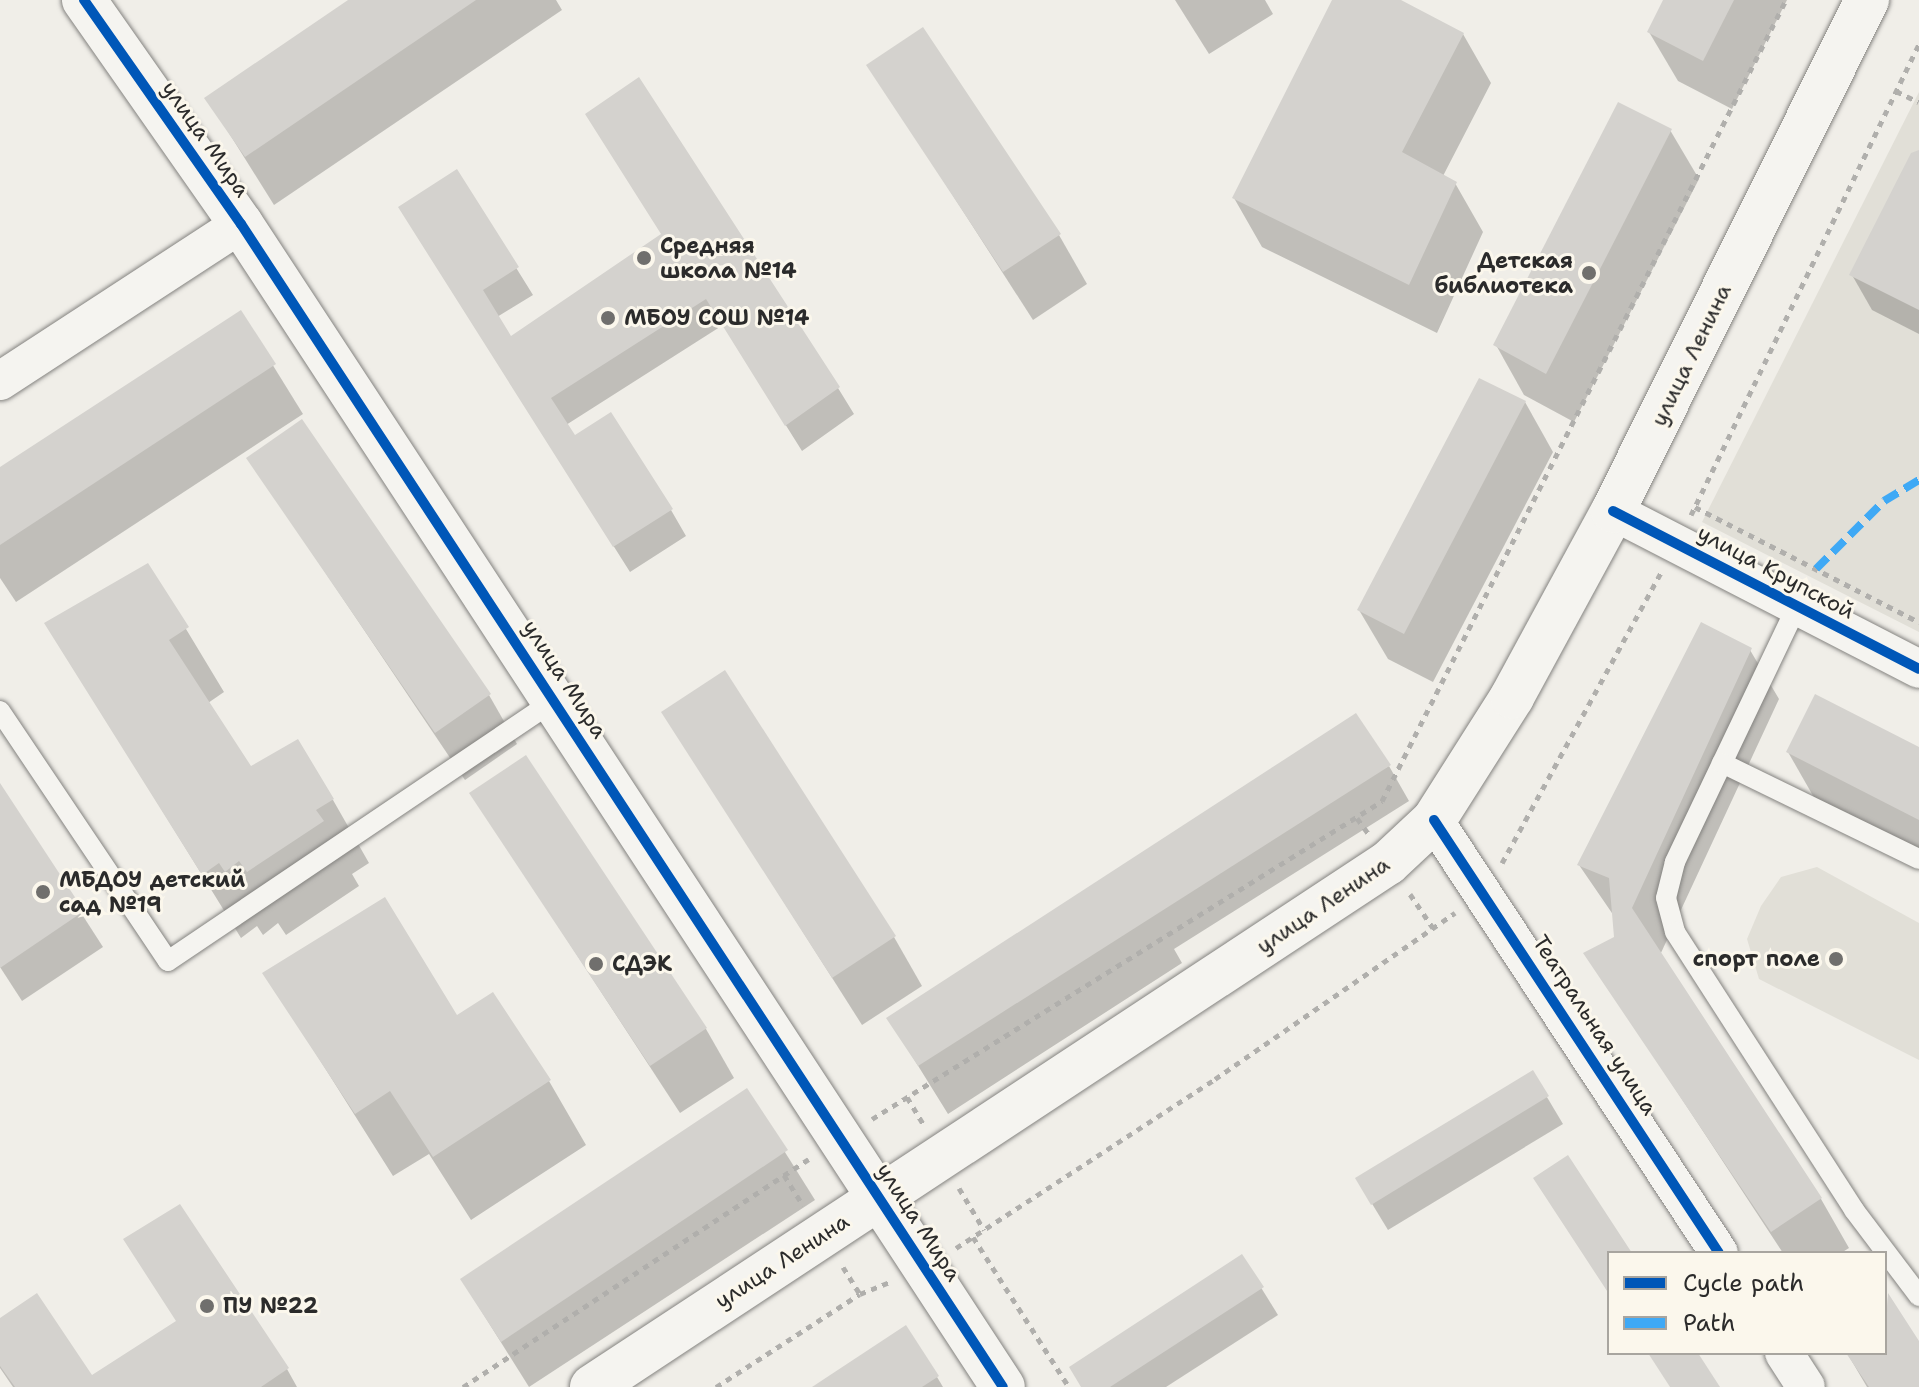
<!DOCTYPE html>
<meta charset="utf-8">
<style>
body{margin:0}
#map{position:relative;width:1919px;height:1387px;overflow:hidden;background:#f0eee8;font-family:"Shantell Sans",sans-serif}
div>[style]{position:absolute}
.green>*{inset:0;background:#e1dfd7}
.shadow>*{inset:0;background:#0003}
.building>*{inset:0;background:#d4d2ce}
.path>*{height:5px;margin-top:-2.5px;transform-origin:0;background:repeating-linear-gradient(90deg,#b0afac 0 6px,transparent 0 12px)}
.roads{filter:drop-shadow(0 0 2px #848380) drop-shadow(0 0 2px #848380)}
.service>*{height:20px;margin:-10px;padding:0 10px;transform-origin:10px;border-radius:10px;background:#f5f4f0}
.minor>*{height:38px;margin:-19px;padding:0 19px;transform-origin:19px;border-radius:19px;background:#f5f4f0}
.tertiary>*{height:44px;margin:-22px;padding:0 22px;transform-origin:22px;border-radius:22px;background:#f5f4f0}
.secondary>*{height:44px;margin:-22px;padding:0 22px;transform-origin:22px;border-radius:22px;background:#f5f4f0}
.quiet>*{height:8px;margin-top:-4px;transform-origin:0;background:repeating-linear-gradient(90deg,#3fa9f5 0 16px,transparent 0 24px)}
.cycleway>*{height:10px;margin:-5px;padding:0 5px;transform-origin:5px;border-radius:5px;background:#0057b8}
.dots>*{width:22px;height:22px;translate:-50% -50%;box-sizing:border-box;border:4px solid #fbf7ec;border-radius:50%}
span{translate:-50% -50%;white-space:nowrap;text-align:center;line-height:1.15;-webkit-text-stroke:6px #fbf7ec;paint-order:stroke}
.street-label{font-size:22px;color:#2b2b2b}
.poi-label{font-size:22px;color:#2b2b2b;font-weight:700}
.left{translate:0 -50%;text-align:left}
.right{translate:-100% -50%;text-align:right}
.legend{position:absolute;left:1607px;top:1251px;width:280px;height:104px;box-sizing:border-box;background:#fbf7ec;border:2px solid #a8a59f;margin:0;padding:10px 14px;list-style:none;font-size:24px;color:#2b2b2b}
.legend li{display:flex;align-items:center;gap:16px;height:40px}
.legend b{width:40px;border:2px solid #a8a59f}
</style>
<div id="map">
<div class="green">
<i style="clip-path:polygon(1919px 92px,1919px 632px,1702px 522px)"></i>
<i style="clip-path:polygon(1817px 867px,1919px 923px,1919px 1060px,1759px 979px,1747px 939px,1761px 906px,1781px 877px)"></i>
</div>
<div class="shadow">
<i style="clip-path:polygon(351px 0,556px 0,562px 10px,274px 205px,207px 98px)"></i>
<i style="clip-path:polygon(1175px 0,1265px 0,1273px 14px,1209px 54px)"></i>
<i style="clip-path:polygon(1335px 0,1396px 0,1463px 34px,1491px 83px,1443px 176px,1455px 183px,1483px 232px,1437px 333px,1262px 247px,1234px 198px)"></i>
<i style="clip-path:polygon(1666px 0,1787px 0,1732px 109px,1678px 81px,1649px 32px)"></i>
<i style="clip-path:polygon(869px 65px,1059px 235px,1087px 284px,1033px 320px)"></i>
<i style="clip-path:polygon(1670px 130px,1699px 179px,1574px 422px,1524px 395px,1496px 345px)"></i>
<i style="clip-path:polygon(1919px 152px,1919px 334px,1872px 310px,1852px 275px)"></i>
<i style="clip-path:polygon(456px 171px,533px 295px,497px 317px,511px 339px,663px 235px,838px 388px,854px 414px,802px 451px,723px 325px,566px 425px,574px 438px,671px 510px,686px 536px,630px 572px,416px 234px)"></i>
<i style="clip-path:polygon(240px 312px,303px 414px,16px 602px,0 578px,0 470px)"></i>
<i style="clip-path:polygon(1525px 402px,1553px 452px,1433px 682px,1388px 659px,1359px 610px)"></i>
<i style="clip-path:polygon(249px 459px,489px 695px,517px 744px,465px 780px)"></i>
<i style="clip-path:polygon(148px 566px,224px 692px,208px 703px,251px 768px,333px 800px,369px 863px,352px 874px,359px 886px,286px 935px,278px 923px,263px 935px,257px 926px,241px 938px,47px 624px)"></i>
<i style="clip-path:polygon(1750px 650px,1779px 699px,1660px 955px,1821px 1199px,1849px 1248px,1841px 1253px,1783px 1253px,1586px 953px,1616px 938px,1614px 916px,1579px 865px)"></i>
<i style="clip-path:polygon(664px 713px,894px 937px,922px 986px,862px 1025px)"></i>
<i style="clip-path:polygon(1919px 749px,1919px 854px,1816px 801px,1788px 752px)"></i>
<i style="clip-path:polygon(1389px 766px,1409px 801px,1174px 949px,1182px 963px,948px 1114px,889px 1019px)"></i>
<i style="clip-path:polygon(0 787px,103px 947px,22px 1001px,0 967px)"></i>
<i style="clip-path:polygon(472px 794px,706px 1029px,734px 1078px,680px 1113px)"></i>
<i style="clip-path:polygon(265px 973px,457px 1018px,549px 1081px,586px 1145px,471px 1220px,429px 1154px,393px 1176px)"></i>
<i style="clip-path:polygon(1532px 1072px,1563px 1124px,1388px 1230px,1357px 1179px)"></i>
<i style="clip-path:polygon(746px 1090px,815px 1200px,529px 1387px,462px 1280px)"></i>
<i style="clip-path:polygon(1242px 1257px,1278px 1315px,1166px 1387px,1082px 1387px)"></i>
<i style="clip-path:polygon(1888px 1296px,1919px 1344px,1919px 1387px,1867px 1387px,1847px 1353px,1885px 1353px)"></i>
<i style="clip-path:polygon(0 1320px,92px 1378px,287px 1369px,297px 1387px,13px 1387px,0 1368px)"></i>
<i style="clip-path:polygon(937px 1377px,943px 1387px,816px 1387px)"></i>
</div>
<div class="building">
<i style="clip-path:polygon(348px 0,476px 0,245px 157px,204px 98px)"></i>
<i style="clip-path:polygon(1332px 0,1401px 0,1464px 33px,1402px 152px,1457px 182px,1409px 285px,1232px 198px)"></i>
<i style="clip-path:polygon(1663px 0,1734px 0,1703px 61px,1647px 32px)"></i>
<i style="clip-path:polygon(923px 27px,1061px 234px,1003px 272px,866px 65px)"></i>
<i style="clip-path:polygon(639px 77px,840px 387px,785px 426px,706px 299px,551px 398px,575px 435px,611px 412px,673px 509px,613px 547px,398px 207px,457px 169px,519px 267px,483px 290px,511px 336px,661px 234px,585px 114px)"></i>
<i style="clip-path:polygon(1618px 102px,1672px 129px,1546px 374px,1493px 345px)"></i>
<i style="clip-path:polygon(1919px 150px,1919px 310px,1849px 275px,1911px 153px)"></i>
<i style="clip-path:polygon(241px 310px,276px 364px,0 545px,0 467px)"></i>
<i style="clip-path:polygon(1479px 378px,1526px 401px,1404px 634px,1357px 610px)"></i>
<i style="clip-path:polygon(302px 419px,491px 694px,435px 733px,246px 458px)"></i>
<i style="clip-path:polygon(148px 563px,189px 627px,169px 640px,251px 766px,298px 739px,334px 799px,316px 810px,324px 821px,247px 872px,239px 861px,225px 872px,219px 863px,202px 875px,44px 623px)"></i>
<i style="clip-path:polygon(1701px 622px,1752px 648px,1632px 908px,1822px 1198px,1771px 1232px,1583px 953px,1614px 937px,1609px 878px,1577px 865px)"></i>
<i style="clip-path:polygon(725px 670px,896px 936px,832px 978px,661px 712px)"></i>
<i style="clip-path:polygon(1815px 694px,1919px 747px,1919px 820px,1786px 752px)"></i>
<i style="clip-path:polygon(1356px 713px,1391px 765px,918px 1066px,886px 1018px)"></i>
<i style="clip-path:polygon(526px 755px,707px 1028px,650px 1066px,469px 793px)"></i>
<i style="clip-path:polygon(0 783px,84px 911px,0 968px)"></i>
<i style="clip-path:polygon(385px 897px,457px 1015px,493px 992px,551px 1080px,433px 1157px,390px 1091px,355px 1114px,262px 973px)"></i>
<i style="clip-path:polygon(1533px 1070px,1549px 1096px,1371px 1205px,1355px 1178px)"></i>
<i style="clip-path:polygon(747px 1088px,788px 1150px,501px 1342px,460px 1279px)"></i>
<i style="clip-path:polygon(1568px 1155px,1632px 1253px,1609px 1253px,1609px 1294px,1533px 1178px)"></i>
<i style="clip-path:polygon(180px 1204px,289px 1368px,261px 1387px,15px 1387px,0 1366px,0 1318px,37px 1293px,92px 1375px,176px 1321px,123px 1239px)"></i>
<i style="clip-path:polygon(1242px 1254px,1264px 1287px,1110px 1387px,1081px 1387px,1069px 1367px)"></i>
<i style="clip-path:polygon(1888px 1293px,1919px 1341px,1919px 1387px,1869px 1387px,1846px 1353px,1885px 1353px)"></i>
<i style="clip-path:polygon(906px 1325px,939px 1376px,922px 1387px,812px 1387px)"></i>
<i style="clip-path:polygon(1648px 1353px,1698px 1353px,1720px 1387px,1670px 1387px)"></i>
</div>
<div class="path">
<i style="left:1896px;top:91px;width:25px;rotate:26deg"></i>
<i style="left:1695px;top:507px;width:252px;rotate:27.2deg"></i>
<i style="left:1691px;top:515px;width:523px;rotate:-64.17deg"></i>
<i style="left:1357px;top:818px;width:19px;rotate:54deg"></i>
<i style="left:1502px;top:863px;width:331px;rotate:-61.3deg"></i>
<i style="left:1410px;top:894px;width:41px;rotate:55.9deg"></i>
<i style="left:907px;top:1097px;width:31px;rotate:59deg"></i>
<i style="left:872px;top:1119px;width:601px;rotate:-31.94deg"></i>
<i style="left:1382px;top:801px;width:897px;rotate:-63.24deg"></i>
<i style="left:784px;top:1175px;width:36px;rotate:58deg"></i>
<i style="left:959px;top:1188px;width:49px;rotate:59.2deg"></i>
<i style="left:973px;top:1237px;width:178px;rotate:57.4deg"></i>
<i style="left:956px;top:1248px;width:309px;rotate:-33.1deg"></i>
<i style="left:1215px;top:1079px;width:292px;rotate:-34.7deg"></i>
<i style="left:843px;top:1267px;width:32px;rotate:58deg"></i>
<i style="left:463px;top:1387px;width:414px;rotate:-33.4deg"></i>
<i style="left:716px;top:1387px;width:171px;rotate:-32.9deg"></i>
<i style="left:860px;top:1294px;width:32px;rotate:-22deg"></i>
</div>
<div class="roads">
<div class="service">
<i style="left:1797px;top:606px;width:284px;rotate:115.5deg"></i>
<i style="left:1675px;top:862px;width:37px;rotate:104deg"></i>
<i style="left:1666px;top:898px;width:35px;rotate:75deg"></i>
<i style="left:1675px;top:932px;width:331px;rotate:57.2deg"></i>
<i style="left:1854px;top:1210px;width:108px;rotate:52.9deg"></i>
<i style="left:0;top:711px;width:301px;rotate:56.1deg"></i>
<i style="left:168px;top:961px;width:467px;rotate:-34deg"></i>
<i style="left:1722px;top:763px;width:219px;rotate:26deg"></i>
</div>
<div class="minor">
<i style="left:0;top:381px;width:288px;rotate:-33.1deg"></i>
<i style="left:1613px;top:511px;width:344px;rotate:27.3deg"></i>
<i style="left:1434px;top:820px;width:518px;rotate:56.65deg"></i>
<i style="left:1784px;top:1353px;width:40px;rotate:57.1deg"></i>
</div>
<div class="tertiary">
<i style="left:84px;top:0;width:274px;rotate:55deg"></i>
<i style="left:241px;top:224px;width:1390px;rotate:56.77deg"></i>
</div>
<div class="secondary">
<i style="left:592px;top:1387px;width:953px;rotate:-33.36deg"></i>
<i style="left:1388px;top:863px;width:63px;rotate:-43.1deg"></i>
<i style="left:1434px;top:820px;width:146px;rotate:-57.6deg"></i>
<i style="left:1512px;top:697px;width:212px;rotate:-61.5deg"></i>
<i style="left:1613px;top:511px;width:571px;rotate:-63.57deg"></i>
</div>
</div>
<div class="quiet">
<i style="left:1816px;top:569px;width:96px;rotate:-45deg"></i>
<i style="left:1884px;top:501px;width:41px;rotate:-31deg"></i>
</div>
<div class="cycleway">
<i style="left:84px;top:0;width:274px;rotate:55deg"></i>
<i style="left:241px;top:224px;width:1390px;rotate:56.77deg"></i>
<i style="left:1613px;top:511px;width:344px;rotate:27.3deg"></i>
<i style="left:1434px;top:820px;width:518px;rotate:56.65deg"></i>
</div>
<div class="dots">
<i style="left:644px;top:258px;background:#706f6d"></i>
<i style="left:1589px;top:273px;background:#706f6d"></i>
<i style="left:608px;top:318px;background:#706f6d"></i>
<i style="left:43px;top:892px;background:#706f6d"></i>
<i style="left:1836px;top:959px;background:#706f6d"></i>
<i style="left:596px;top:964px;background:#706f6d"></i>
<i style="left:207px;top:1306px;background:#706f6d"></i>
</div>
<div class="street-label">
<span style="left:206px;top:139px;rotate:55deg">улица Мира</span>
<span style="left:1691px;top:355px;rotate:-64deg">улица Ленина</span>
<span style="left:1776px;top:572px;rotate:28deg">улица Крупской</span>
<span style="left:565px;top:679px;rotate:57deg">улица Мира</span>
<span style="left:1323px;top:905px;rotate:-34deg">улица Ленина</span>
<span style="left:1595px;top:1025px;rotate:57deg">Театральная улица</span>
<span style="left:919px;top:1222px;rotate:57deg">улица Мира</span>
<span style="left:782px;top:1261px;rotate:-33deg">улица Ленина</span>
</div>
<div class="poi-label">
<span class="left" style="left:660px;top:258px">Средняя<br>школа №14</span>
<span class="right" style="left:1573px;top:273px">Детская<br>библиотека</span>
<span class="left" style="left:624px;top:318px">МБОУ СОШ №14</span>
<span class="left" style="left:59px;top:892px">МБДОУ детский<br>сад №19</span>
<span class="right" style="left:1820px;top:959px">спорт поле</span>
<span class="left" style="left:612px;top:964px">СДЭК</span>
<span class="left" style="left:223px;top:1306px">ПУ №22</span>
</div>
<ul class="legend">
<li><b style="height:10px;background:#0057b8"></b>Cycle path</li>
<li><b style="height:10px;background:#3fa9f5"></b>Path</li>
</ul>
</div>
